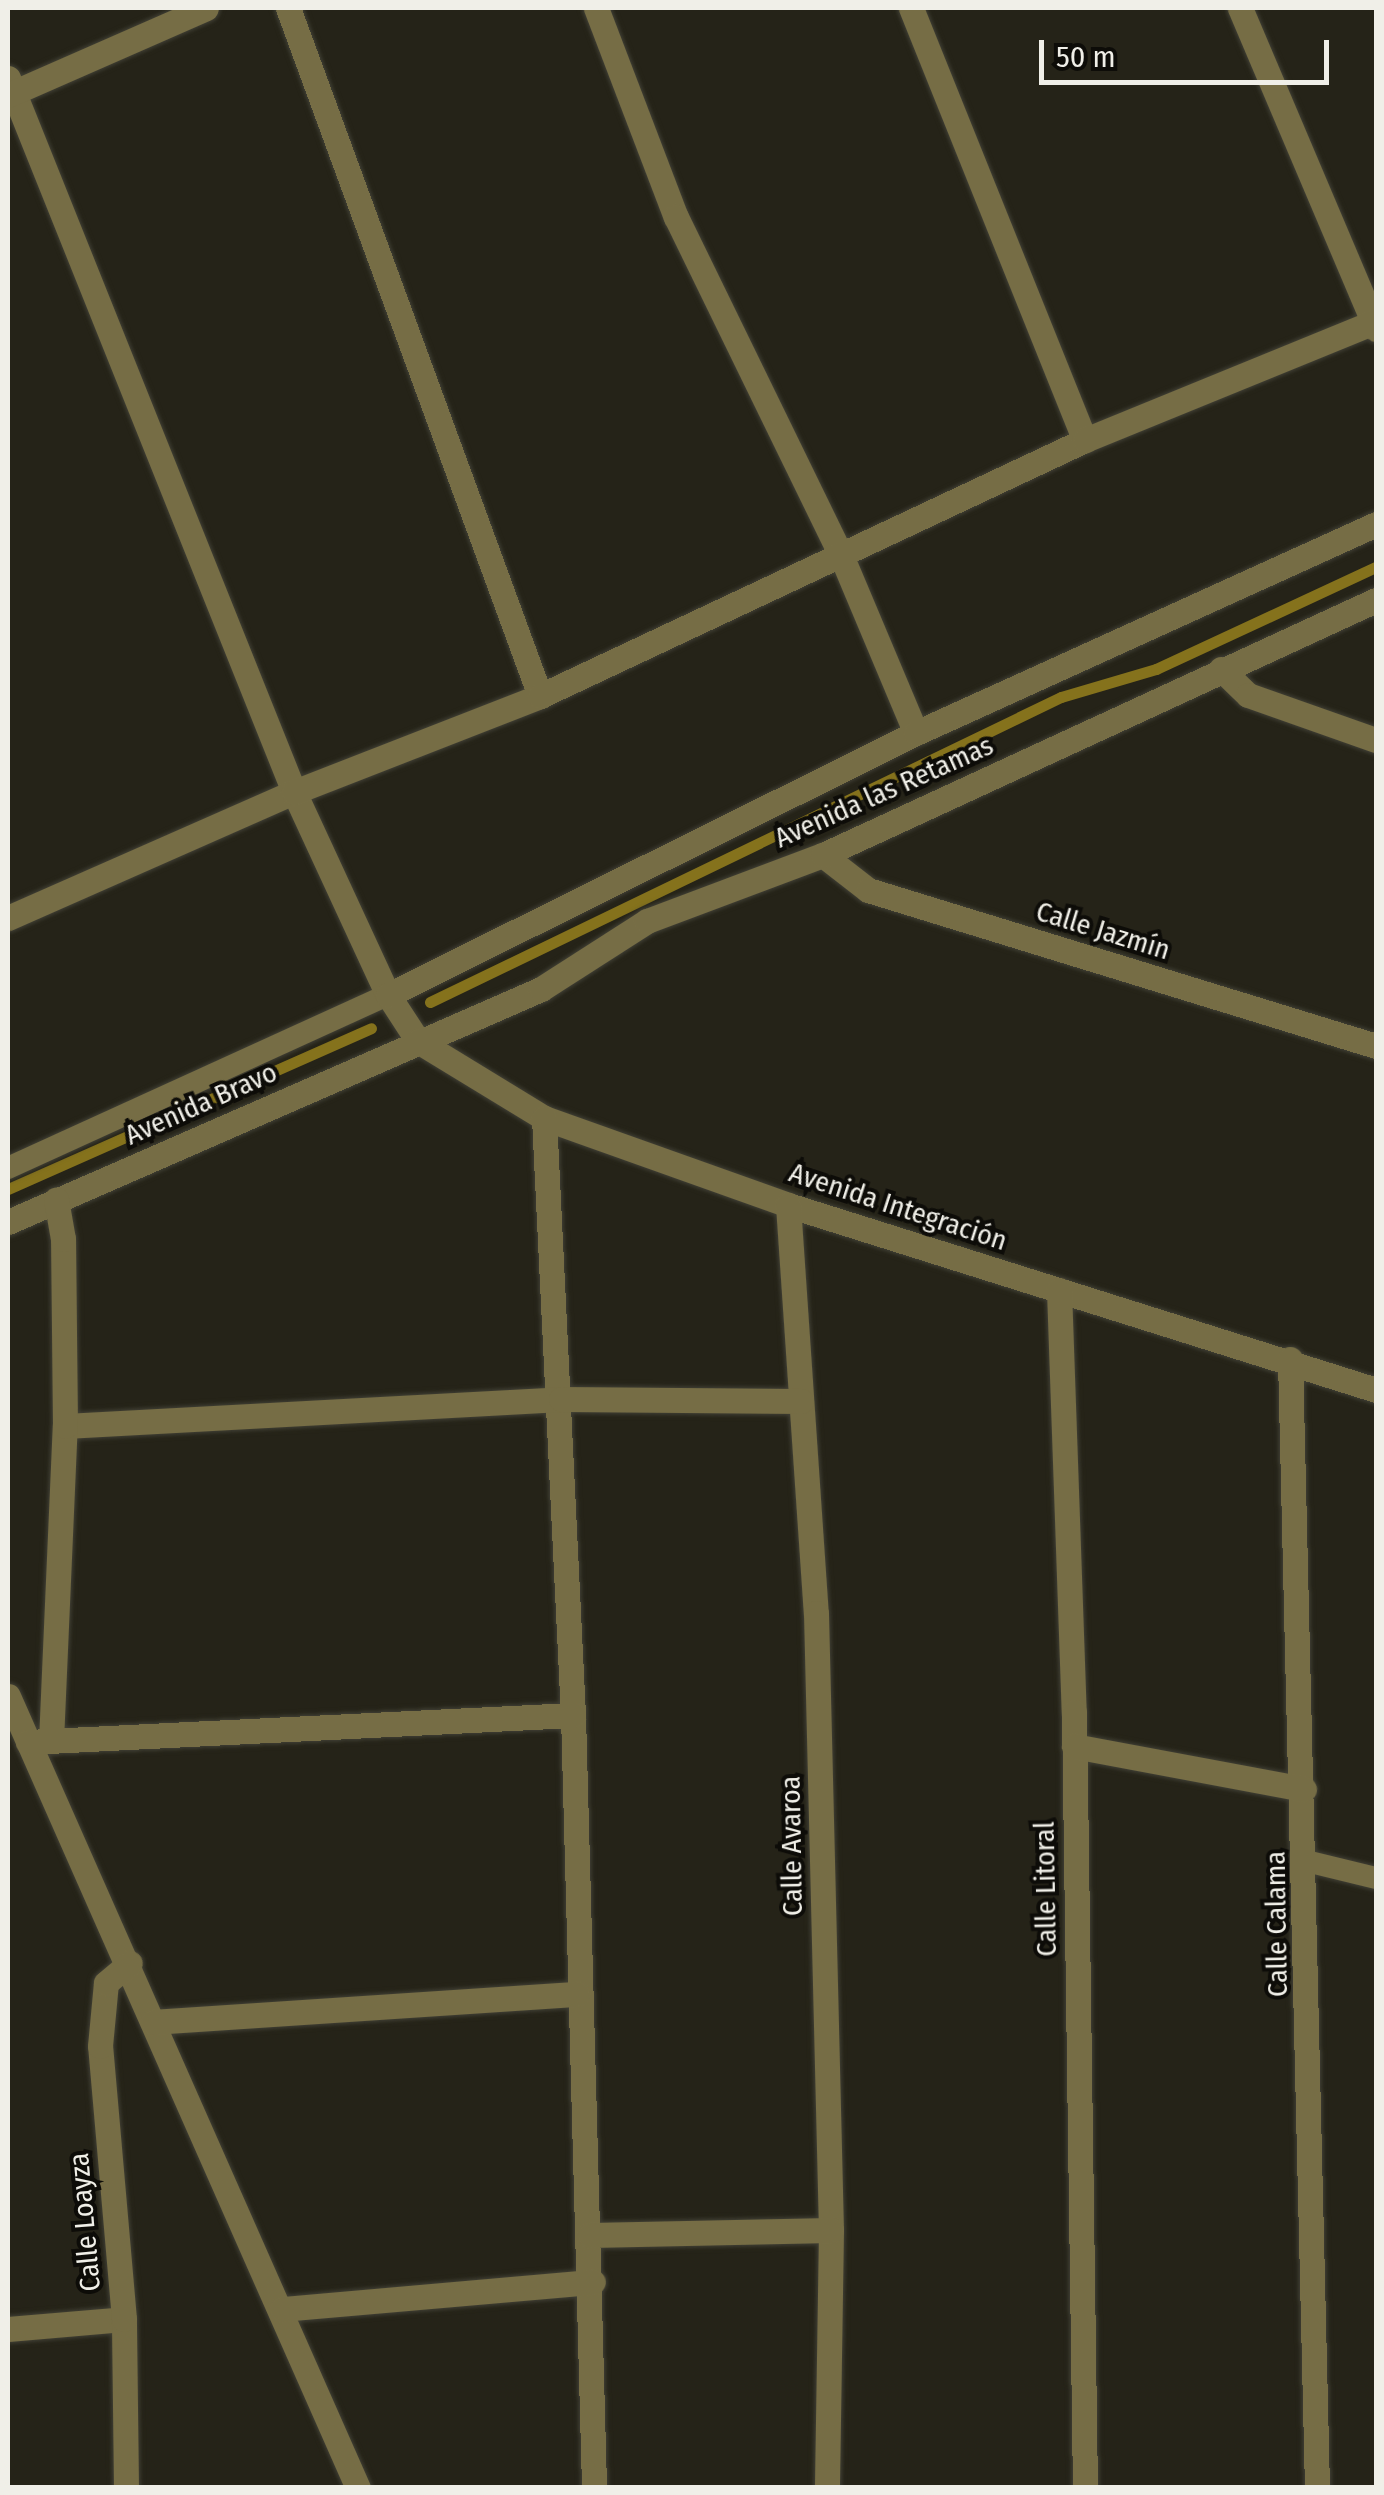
<!DOCTYPE html>
<meta charset="utf-8">
<style>
body{margin:0}
#map{position:relative;width:1384px;height:2495px;overflow:hidden;background:#252318;font-family:"Fira Sans Condensed",sans-serif}
div>[style]{position:absolute}
.stream>*{height:11px;margin:-5.5px;padding:0 5.5px;transform-origin:5.5px;border-radius:5.5px;background:#85721c}
.roads{filter:drop-shadow(0 0 2px #414035) drop-shadow(0 0 2px #414035)}
.service>*{height:22px;margin:-11px;padding:0 11px;transform-origin:11px;border-radius:11px;background:#766d45}
.minor>*{height:25px;margin:-12.5px;padding:0 12.5px;transform-origin:12.5px;border-radius:12.5px;background:#766d45}
span{translate:-50% -50%;white-space:nowrap;text-align:center;line-height:1.15;-webkit-text-stroke:8px #0d0c08;paint-order:stroke}
.street-label{font-size:28px;color:#f0efe8}
.frame{position:absolute;inset:0;border:10px solid #f0efe8;pointer-events:none}
.scale{position:absolute;left:1039px;top:40px;width:290px;height:45px;box-sizing:border-box;border:5px solid #f0efe8;border-top:0;padding-left:12px;font-size:30px;line-height:35px;white-space:nowrap;color:#f0efe8;-webkit-text-stroke:8px #0d0c08;paint-order:stroke}
</style>
<div id="map">
<div class="stream">
<i style="left:430px;top:1002px;width:701px;rotate:-25.8deg"></i>
<i style="left:1061px;top:697px;width:99px;rotate:-16.4deg"></i>
<i style="left:1156px;top:669px;width:242px;rotate:-24.9deg"></i>
<i style="left:8px;top:1189px;width:397px;rotate:-23.9deg"></i>
</div>
<div class="roads">
<div class="service">
<i style="left:8px;top:1168px;width:418px;rotate:-24.5deg"></i>
<i style="left:1306px;top:1861px;width:72px;rotate:13.7deg"></i>
</div>
<div class="minor">
<i style="left:288px;top:8px;width:733px;rotate:69.88deg"></i>
<i style="left:596px;top:8px;width:224px;rotate:69.1deg"></i>
<i style="left:676px;top:217px;width:376px;rotate:64deg"></i>
<i style="left:841px;top:555px;width:193px;rotate:67.2deg"></i>
<i style="left:911px;top:8px;width:466px;rotate:68.1deg"></i>
<i style="left:1240px;top:8px;width:349px;rotate:67deg"></i>
<i style="left:8px;top:78px;width:769px;rotate:68.17deg"></i>
<i style="left:294px;top:792px;width:224px;rotate:65.2deg"></i>
<i style="left:388px;top:995px;width:55px;rotate:56.9deg"></i>
<i style="left:418px;top:1041px;width:148px;rotate:31.4deg"></i>
<i style="left:544px;top:1118px;width:259px;rotate:19.6deg"></i>
<i style="left:788px;top:1205px;width:616px;rotate:17.46deg"></i>
<i style="left:8px;top:95px;width:216px;rotate:-23.7deg"></i>
<i style="left:1221px;top:669px;width:37px;rotate:44deg"></i>
<i style="left:1248px;top:695px;width:136px;rotate:19.4deg"></i>
<i style="left:823px;top:855px;width:57px;rotate:37.9deg"></i>
<i style="left:868px;top:890px;width:531px;rotate:17.07deg"></i>
<i style="left:8px;top:918px;width:313px;rotate:-23.8deg"></i>
<i style="left:294px;top:792px;width:264px;rotate:-21.3deg"></i>
<i style="left:540px;top:696px;width:602px;rotate:-25.16deg"></i>
<i style="left:1085px;top:440px;width:314px;rotate:-22.2deg"></i>
<i style="left:388px;top:995px;width:589px;rotate:-26.39deg"></i>
<i style="left:916px;top:733px;width:505px;rotate:-24.43deg"></i>
<i style="left:544px;top:1118px;width:598px;rotate:87.22deg"></i>
<i style="left:573px;top:1715px;width:773px;rotate:88.44deg"></i>
<i style="left:788px;top:1205px;width:409px;rotate:86.1deg"></i>
<i style="left:816px;top:1613px;width:617px;rotate:88.61deg"></i>
<i style="left:831px;top:2230px;width:258px;rotate:90.9deg"></i>
<i style="left:8px;top:1222px;width:582px;rotate:-23.61deg"></i>
<i style="left:541px;top:989px;width:126px;rotate:-32.7deg"></i>
<i style="left:647px;top:921px;width:188px;rotate:-20.6deg"></i>
<i style="left:823px;top:855px;width:609px;rotate:-24.76deg"></i>
<i style="left:1059px;top:1290px;width:422px;rotate:88deg"></i>
<i style="left:1074px;top:1712px;width:776px;rotate:89.19deg"></i>
<i style="left:1290px;top:1359px;width:1129px;rotate:88.63deg"></i>
<i style="left:65px;top:1426px;width:497px;rotate:-3.1deg"></i>
<i style="left:561px;top:1399px;width:240px;rotate:0.5deg"></i>
<i style="left:8px;top:1696px;width:866px;rotate:66.16deg"></i>
<i style="left:51px;top:1741px;width:315px;rotate:-87.5deg"></i>
<i style="left:65px;top:1426px;width:187px;rotate:-90.6deg"></i>
<i style="left:63px;top:1239px;width:40px;rotate:-100deg"></i>
<i style="left:28px;top:1742px;width:546px;rotate:-2.84deg"></i>
<i style="left:1074px;top:1746px;width:234px;rotate:10.6deg"></i>
<i style="left:153px;top:2022px;width:425px;rotate:-3.8deg"></i>
<i style="left:590px;top:2235px;width:241px;rotate:-1.2deg"></i>
<i style="left:282px;top:2309px;width:312px;rotate:-5deg"></i>
<i style="left:8px;top:2329px;width:116px;rotate:-4.9deg"></i>
<i style="left:126px;top:2488px;width:169px;rotate:-90.7deg"></i>
<i style="left:124px;top:2319px;width:274px;rotate:-95deg"></i>
<i style="left:100px;top:2046px;width:63px;rotate:-84.6deg"></i>
<i style="left:106px;top:1983px;width:31px;rotate:-40deg"></i>
</div>
</div>
<div class="street-label">
<span style="left:884px;top:792px;rotate:-24deg">Avenida las Retamas</span>
<span style="left:1103px;top:931px;rotate:17deg">Calle Jazmín</span>
<span style="left:201px;top:1104px;rotate:-24deg">Avenida Bravo</span>
<span style="left:898px;top:1207px;rotate:18deg">Avenida Integración</span>
<span style="left:792px;top:1846px;rotate:-91deg">Calle Avaroa</span>
<span style="left:1046px;top:1889px;rotate:-91deg">Calle Litoral</span>
<span style="left:1277px;top:1924px;rotate:-91deg">Calle Calama</span>
<span style="left:85px;top:2222px;rotate:-95deg">Calle Loayza</span>
</div>
<div class="frame"></div>
<div class="scale">50 m</div>
</div>
